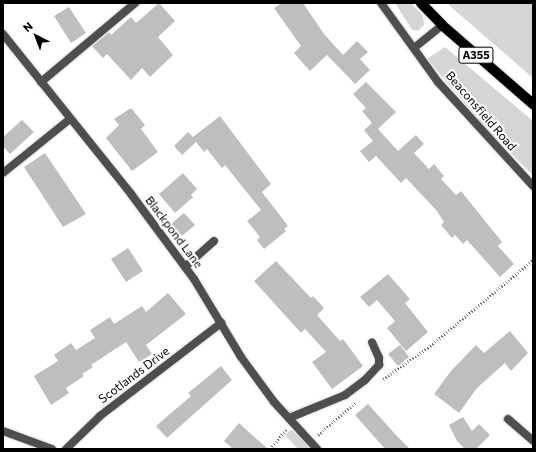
<!DOCTYPE html>
<style>
body{margin:0}
#map{position:relative;width:536px;height:452px;overflow:hidden;background:#fff;font-family:Commissioner,sans-serif}
div>[style]{position:absolute}
.green>*{inset:0;background:#d5d5d5}
.building>*{inset:0;background:#bebebe}
.path>*{height:2.5px;margin-top:-1.25px;transform-origin:0;background:repeating-linear-gradient(90deg,#707070 0 1px,transparent 0 3px)}
.roads{filter:drop-shadow(0 0 1px #dbdbdb) drop-shadow(0 0 1px #dbdbdb)}
.lane>*{height:8px;margin:-4px;padding:0 4px;transform-origin:4px;border-radius:4px;background:#4e4e4e}
.street>*{height:8px;margin:-4px;padding:0 4px;transform-origin:4px;border-radius:4px;background:#4e4e4e}
.primary>*{height:10px;margin:-5px;padding:0 5px;transform-origin:5px;border-radius:5px;background:#000}
span{translate:-50% -50%;white-space:nowrap;text-align:center;line-height:1.15;-webkit-text-stroke:4px #fff;paint-order:stroke}
.shield-label span{padding:1px 3px;background:#fff;border:1px solid;border-radius:3px;-webkit-text-stroke-width:0}
.shield-label{font-size:11px;color:#000;font-weight:700}
.street-label{font-size:12px;color:#000}
.frame{position:absolute;inset:0;border:4px solid #000;pointer-events:none}
.north{position:absolute;left:16px;top:16px;width:40px;height:40px;-webkit-text-stroke:3px #fff;paint-order:stroke;rotate:318deg;font-size:11px;font-weight:700;line-height:16px;text-align:center;color:#000}
.north::after{content:'';display:block;margin:auto;width:14px;height:18px;background:#000;clip-path:polygon(50% 0,100% 100%,50% 72%,0 100%)}
</style>
<div id="map">
<div class="green">
<i style="clip-path:polygon(395px 3px,411px 3px,423px 16px,424px 25px,418px 31px,412px 30px)"></i>
<i style="clip-path:polygon(447px 3px,533px 3px,533px 78px,458px 13px)"></i>
<i style="clip-path:polygon(445px 47px,533px 121px,533px 175px,493px 136px,427px 59px)"></i>
<i style="clip-path:polygon(291px 430px,301px 437px,310px 449px,298px 449px,285px 435px)"></i>
</div>
<div class="building">
<i style="clip-path:polygon(159px 3px,175px 21px,158px 37px,173px 55px,150px 77px,142px 68px,131px 80px,107px 54px,103px 58px,92px 46px,109px 32px,111px 35px,131px 17px,136px 23px)"></i>
<i style="clip-path:polygon(282px 3px,303px 3px,324px 34px,343px 55px,357px 41px,368px 52px,360px 59px,370px 70px,355px 84px,327px 55px,310px 71px,294px 53px,301px 46px,274px 8px)"></i>
<i style="clip-path:polygon(69px 7px,86px 33px,71px 43px,54px 16px)"></i>
<i style="clip-path:polygon(366px 82px,396px 112px,378px 129px,398px 151px,416px 135px,424px 144px,414px 153px,429px 169px,434px 164px,444px 176px,441px 179px,456px 195px,461px 191px,502px 242px,498px 246px,514px 264px,500px 277px,467px 240px,463px 244px,455px 235px,452px 238px,441px 225px,444px 222px,437px 211px,406px 178px,401px 183px,376px 156px,369px 162px,360px 151px,373px 141px,364px 130px,372px 123px,362px 111px,366px 108px,353px 94px)"></i>
<i style="clip-path:polygon(131px 108px,145px 125px,141px 129px,158px 152px,132px 171px,106px 138px,119px 125px,114px 119px)"></i>
<i style="clip-path:polygon(220px 116px,271px 184px,262px 192px,288px 226px,284px 229px,286px 231px,264px 249px,257px 240px,260px 237px,247px 221px,261px 210px,225px 165px,222px 168px,207px 149px,204px 152px,196px 142px,182px 155px,174px 146px,188px 132px,193px 137px)"></i>
<i style="clip-path:polygon(22px 120px,34px 132px,10px 154px,3px 146px,3px 137px)"></i>
<i style="clip-path:polygon(45px 153px,86px 214px,63px 227px,24px 167px)"></i>
<i style="clip-path:polygon(183px 173px,197px 189px,191px 195px,193px 197px,175px 213px,159px 194px)"></i>
<i style="clip-path:polygon(184px 213px,195px 225px,182px 236px,171px 224px)"></i>
<i style="clip-path:polygon(128px 248px,143px 271px,126px 282px,111px 259px)"></i>
<i style="clip-path:polygon(276px 261px,311px 298px,313px 296px,324px 308px,317px 315px,340px 341px,343px 339px,363px 366px,332px 389px,312px 362px,326px 352px,305px 329px,301px 333px,254px 281px)"></i>
<i style="clip-path:polygon(388px 274px,410px 299px,405px 303px,428px 332px,406px 351px,387px 328px,395px 321px,377px 300px,369px 307px,360px 297px)"></i>
<i style="clip-path:polygon(168px 293px,186px 314px,146px 345px,152px 354px,139px 362px,126px 342px,91px 365px,93px 367px,82px 374px,84px 376px,66px 388px,69px 393px,51px 405px,34px 376px,58px 361px,54px 355px,71px 343px,76px 350px,95px 338px,90px 330px,110px 317px,114px 324px,142px 306px,146px 312px)"></i>
<i style="clip-path:polygon(510px 331px,528px 353px,511px 371px,505px 363px,477px 388px,459px 413px,434px 394px,451px 371px,476px 345px,484px 353px)"></i>
<i style="clip-path:polygon(400px 345px,409px 357px,398px 366px,388px 354px)"></i>
<i style="clip-path:polygon(221px 366px,232px 380px,167px 438px,156px 426px,191px 396px,188px 393px)"></i>
<i style="clip-path:polygon(368px 404px,396px 435px,410px 449px,385px 449px,355px 415px)"></i>
<i style="clip-path:polygon(463px 417px,472px 431px,479px 424px,490px 435px,476px 449px,465px 449px,457px 441px,449px 425px)"></i>
<i style="clip-path:polygon(239px 423px,250px 433px,268px 449px,233px 449px,224px 441px)"></i>
</div>
<div class="path">
<i style="left:383px;top:379px;width:57px;rotate:-35.1deg"></i>
<i style="left:430px;top:346px;width:134px;rotate:-39.9deg"></i>
<i style="left:318px;top:435px;width:49px;rotate:-40.9deg"></i>
<i style="left:270px;top:449px;width:26px;rotate:-51deg"></i>
</div>
<div class="roads">
<div class="lane">
<i style="left:41px;top:82px;width:123px;rotate:-40deg"></i>
<i style="left:3px;top:173px;width:86px;rotate:-38.9deg"></i>
<i style="left:185px;top:267px;width:39px;rotate:-42deg"></i>
<i style="left:289px;top:418px;width:61px;rotate:-22.3deg"></i>
<i style="left:345px;top:395px;width:25px;rotate:-37deg"></i>
<i style="left:365px;top:380px;width:21px;rotate:-47deg"></i>
<i style="left:379px;top:365px;width:7px;rotate:-90deg"></i>
<i style="left:379px;top:358px;width:17px;rotate:-114deg"></i>
<i style="left:3px;top:431px;width:52px;rotate:20.2deg"></i>
</div>
<div class="street">
<i style="left:381px;top:3px;width:97px;rotate:54.2deg"></i>
<i style="left:438px;top:82px;width:141px;rotate:47.6deg"></i>
<i style="left:3px;top:34px;width:205px;rotate:51.3deg"></i>
<i style="left:131px;top:194px;width:106px;rotate:53.5deg"></i>
<i style="left:194px;top:279px;width:91px;rotate:58.9deg"></i>
<i style="left:241px;top:357px;width:56px;rotate:53.7deg"></i>
<i style="left:274px;top:402px;width:64px;rotate:47.5deg"></i>
<i style="left:414px;top:48px;width:36px;rotate:-39deg"></i>
<i style="left:508px;top:419px;width:33px;rotate:41deg"></i>
<i style="left:66px;top:449px;width:47px;rotate:-44.1deg"></i>
<i style="left:100px;top:416px;width:153px;rotate:-37.5deg"></i>
</div>
<div class="primary">
<i style="left:421px;top:3px;width:30px;rotate:46deg"></i>
<i style="left:442px;top:25px;width:121px;rotate:41deg"></i>
</div>
</div>
<div class="shield-label">
<span style="left:476px;top:55px">A355</span>
</div>
<div class="street-label">
<span style="left:481px;top:111px;rotate:49deg">Beaconsfield Road</span>
<span style="left:174px;top:232px;rotate:53deg">Blackpond Lane</span>
<span style="left:134px;top:375px;rotate:-37deg">Scotlands Drive</span>
</div>
<div class="frame"></div>
<div class="north">N</div>
</div>
